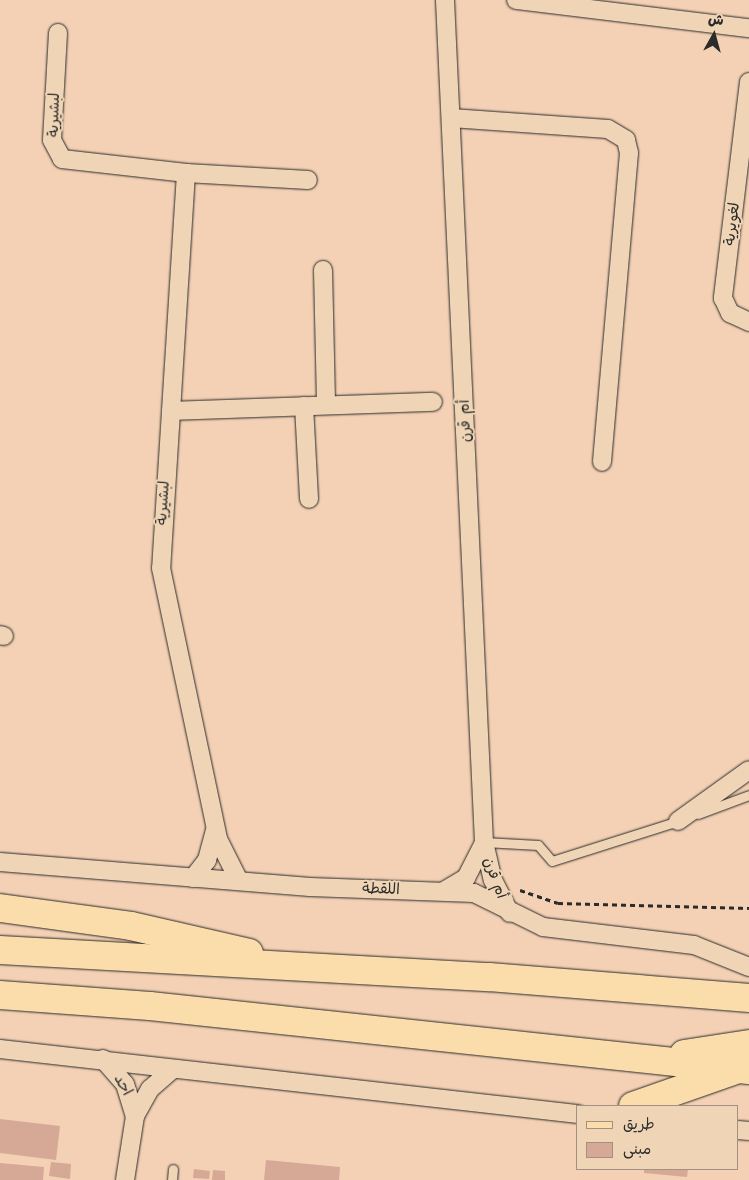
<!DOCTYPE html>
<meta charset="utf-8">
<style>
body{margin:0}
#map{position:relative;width:749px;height:1180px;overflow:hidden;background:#f4d1b4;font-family:"Architects Daughter","Playpen Sans Arabic",sans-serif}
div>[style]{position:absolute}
.building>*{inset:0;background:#d5a996}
.path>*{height:3px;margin-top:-1.5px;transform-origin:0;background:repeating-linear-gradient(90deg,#2b2b2b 0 5px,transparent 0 9px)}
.roads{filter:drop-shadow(0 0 1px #2b2b2b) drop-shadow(0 0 1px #2b2b2b)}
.service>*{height:9px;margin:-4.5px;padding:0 4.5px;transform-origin:4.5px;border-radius:4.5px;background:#efd5b6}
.minor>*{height:18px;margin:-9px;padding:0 9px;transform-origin:9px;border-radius:9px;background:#efd5b6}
.primary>*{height:28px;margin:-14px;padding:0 14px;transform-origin:14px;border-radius:14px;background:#fbddab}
span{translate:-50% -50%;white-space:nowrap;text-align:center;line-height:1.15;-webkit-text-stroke:4px #efd5b6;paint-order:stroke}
.street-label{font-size:15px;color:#2b2b2b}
.legend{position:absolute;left:576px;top:1105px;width:162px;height:65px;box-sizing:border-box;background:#efd5b6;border:1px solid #a1917e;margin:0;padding:6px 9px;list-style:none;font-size:15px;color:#2b2b2b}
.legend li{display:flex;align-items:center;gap:10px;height:25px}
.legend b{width:25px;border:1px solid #a1917e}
.north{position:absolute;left:689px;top:10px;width:50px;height:50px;-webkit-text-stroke:4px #efd5b6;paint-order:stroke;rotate:7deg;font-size:14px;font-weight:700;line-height:20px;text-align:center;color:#2b2b2b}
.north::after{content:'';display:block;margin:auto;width:18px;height:22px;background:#2b2b2b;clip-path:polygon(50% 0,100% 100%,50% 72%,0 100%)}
</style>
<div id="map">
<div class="building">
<i style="clip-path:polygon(0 1119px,60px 1126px,56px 1160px,0 1153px)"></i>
<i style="clip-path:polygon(266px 1160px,340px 1167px,339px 1180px,264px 1180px)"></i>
<i style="clip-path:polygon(51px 1162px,71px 1164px,70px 1179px,49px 1176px)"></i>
<i style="clip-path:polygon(0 1163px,44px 1167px,43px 1180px,0 1180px)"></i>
<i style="clip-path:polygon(194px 1169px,210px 1171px,209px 1179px,193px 1178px)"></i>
<i style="clip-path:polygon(644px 1169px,688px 1169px,687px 1177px,644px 1173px)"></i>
<i style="clip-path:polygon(213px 1170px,225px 1171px,225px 1180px,212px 1180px)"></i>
</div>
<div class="path">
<i style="left:520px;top:890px;width:40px;rotate:18.9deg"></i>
<i style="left:558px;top:903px;width:191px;rotate:1.5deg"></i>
</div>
<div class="roads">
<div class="service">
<i style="left:698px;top:814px;width:54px;rotate:-20.4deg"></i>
<i style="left:484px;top:842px;width:54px;rotate:3.2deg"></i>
<i style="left:538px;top:845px;width:21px;rotate:49deg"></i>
<i style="left:552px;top:861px;width:135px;rotate:-17.6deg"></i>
<i style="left:172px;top:1180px;width:11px;rotate:-85deg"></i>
</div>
<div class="minor">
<i style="left:445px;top:0;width:843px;rotate:87.35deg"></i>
<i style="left:484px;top:842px;width:39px;rotate:77deg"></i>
<i style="left:493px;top:880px;width:37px;rotate:63deg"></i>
<i style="left:516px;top:0;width:235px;rotate:6.9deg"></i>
<i style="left:58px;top:33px;width:107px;rotate:93.2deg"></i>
<i style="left:52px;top:140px;width:21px;rotate:62deg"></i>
<i style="left:62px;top:159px;width:125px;rotate:6.4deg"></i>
<i style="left:186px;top:173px;width:122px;rotate:3.3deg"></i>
<i style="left:749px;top:82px;width:218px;rotate:96.9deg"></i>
<i style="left:723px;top:298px;width:17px;rotate:65deg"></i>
<i style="left:730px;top:313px;width:21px;rotate:25deg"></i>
<i style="left:451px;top:118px;width:157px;rotate:4deg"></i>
<i style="left:608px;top:129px;width:21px;rotate:31deg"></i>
<i style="left:626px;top:140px;width:13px;rotate:77deg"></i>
<i style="left:629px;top:153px;width:310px;rotate:95deg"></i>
<i style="left:186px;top:173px;width:396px;rotate:93.6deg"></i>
<i style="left:161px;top:568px;width:277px;rotate:78.1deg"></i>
<i style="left:218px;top:839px;width:47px;rotate:63.4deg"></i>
<i style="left:323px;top:270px;width:135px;rotate:88.7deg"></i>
<i style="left:304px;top:406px;width:93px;rotate:86.9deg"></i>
<i style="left:171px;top:411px;width:262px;rotate:-2deg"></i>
<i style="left:0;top:635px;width:4px;rotate:14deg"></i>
<i style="left:678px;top:821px;width:87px;rotate:-35.7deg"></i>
<i style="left:0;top:862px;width:311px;rotate:4.6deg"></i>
<i style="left:310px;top:887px;width:164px;rotate:2.1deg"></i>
<i style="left:474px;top:893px;width:77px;rotate:26.2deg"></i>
<i style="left:543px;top:927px;width:152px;rotate:6.8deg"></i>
<i style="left:694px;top:945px;width:59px;rotate:21.8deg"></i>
<i style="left:193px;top:878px;width:23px;rotate:-52deg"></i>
<i style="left:207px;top:860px;width:30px;rotate:-75deg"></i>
<i style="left:444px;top:891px;width:26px;rotate:-31deg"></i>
<i style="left:466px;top:878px;width:37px;rotate:-63deg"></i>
<i style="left:0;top:1049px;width:582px;rotate:6.42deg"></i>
<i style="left:103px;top:1059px;width:33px;rotate:49deg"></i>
<i style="left:125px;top:1084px;width:34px;rotate:73deg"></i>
<i style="left:738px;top:1130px;width:11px;rotate:5deg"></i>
<i style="left:125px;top:1180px;width:65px;rotate:-81.1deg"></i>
<i style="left:135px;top:1116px;width:31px;rotate:-61deg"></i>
<i style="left:150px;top:1089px;width:30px;rotate:-41deg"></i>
</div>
<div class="primary">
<i style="left:0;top:908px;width:132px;rotate:7.8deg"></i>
<i style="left:131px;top:926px;width:121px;rotate:12.9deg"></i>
<i style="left:0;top:950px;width:490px;rotate:3.2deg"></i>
<i style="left:489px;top:977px;width:261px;rotate:4.6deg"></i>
<i style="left:0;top:995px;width:150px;rotate:4.2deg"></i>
<i style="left:150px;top:1006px;width:602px;rotate:6.1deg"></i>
<i style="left:684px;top:1054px;width:66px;rotate:-8.7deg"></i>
<i style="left:633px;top:1106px;width:106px;rotate:-19.3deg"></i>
</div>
</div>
<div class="street-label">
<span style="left:54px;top:115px;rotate:-88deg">لبشيرية</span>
<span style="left:732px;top:224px;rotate:-83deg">لغويرية</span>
<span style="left:465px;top:421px;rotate:-92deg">أم قرن</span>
<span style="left:163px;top:503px;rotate:-86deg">لبشيرية</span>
<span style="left:495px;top:878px;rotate:70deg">أم قرن</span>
<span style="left:381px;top:889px;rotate:2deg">اللقطة</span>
<span style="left:123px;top:1085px;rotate:61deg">احد</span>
</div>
<ul class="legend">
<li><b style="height:6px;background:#fbddab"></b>طريق</li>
<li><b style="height:14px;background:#d5a996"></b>مبنى</li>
</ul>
<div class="north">ش</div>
</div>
